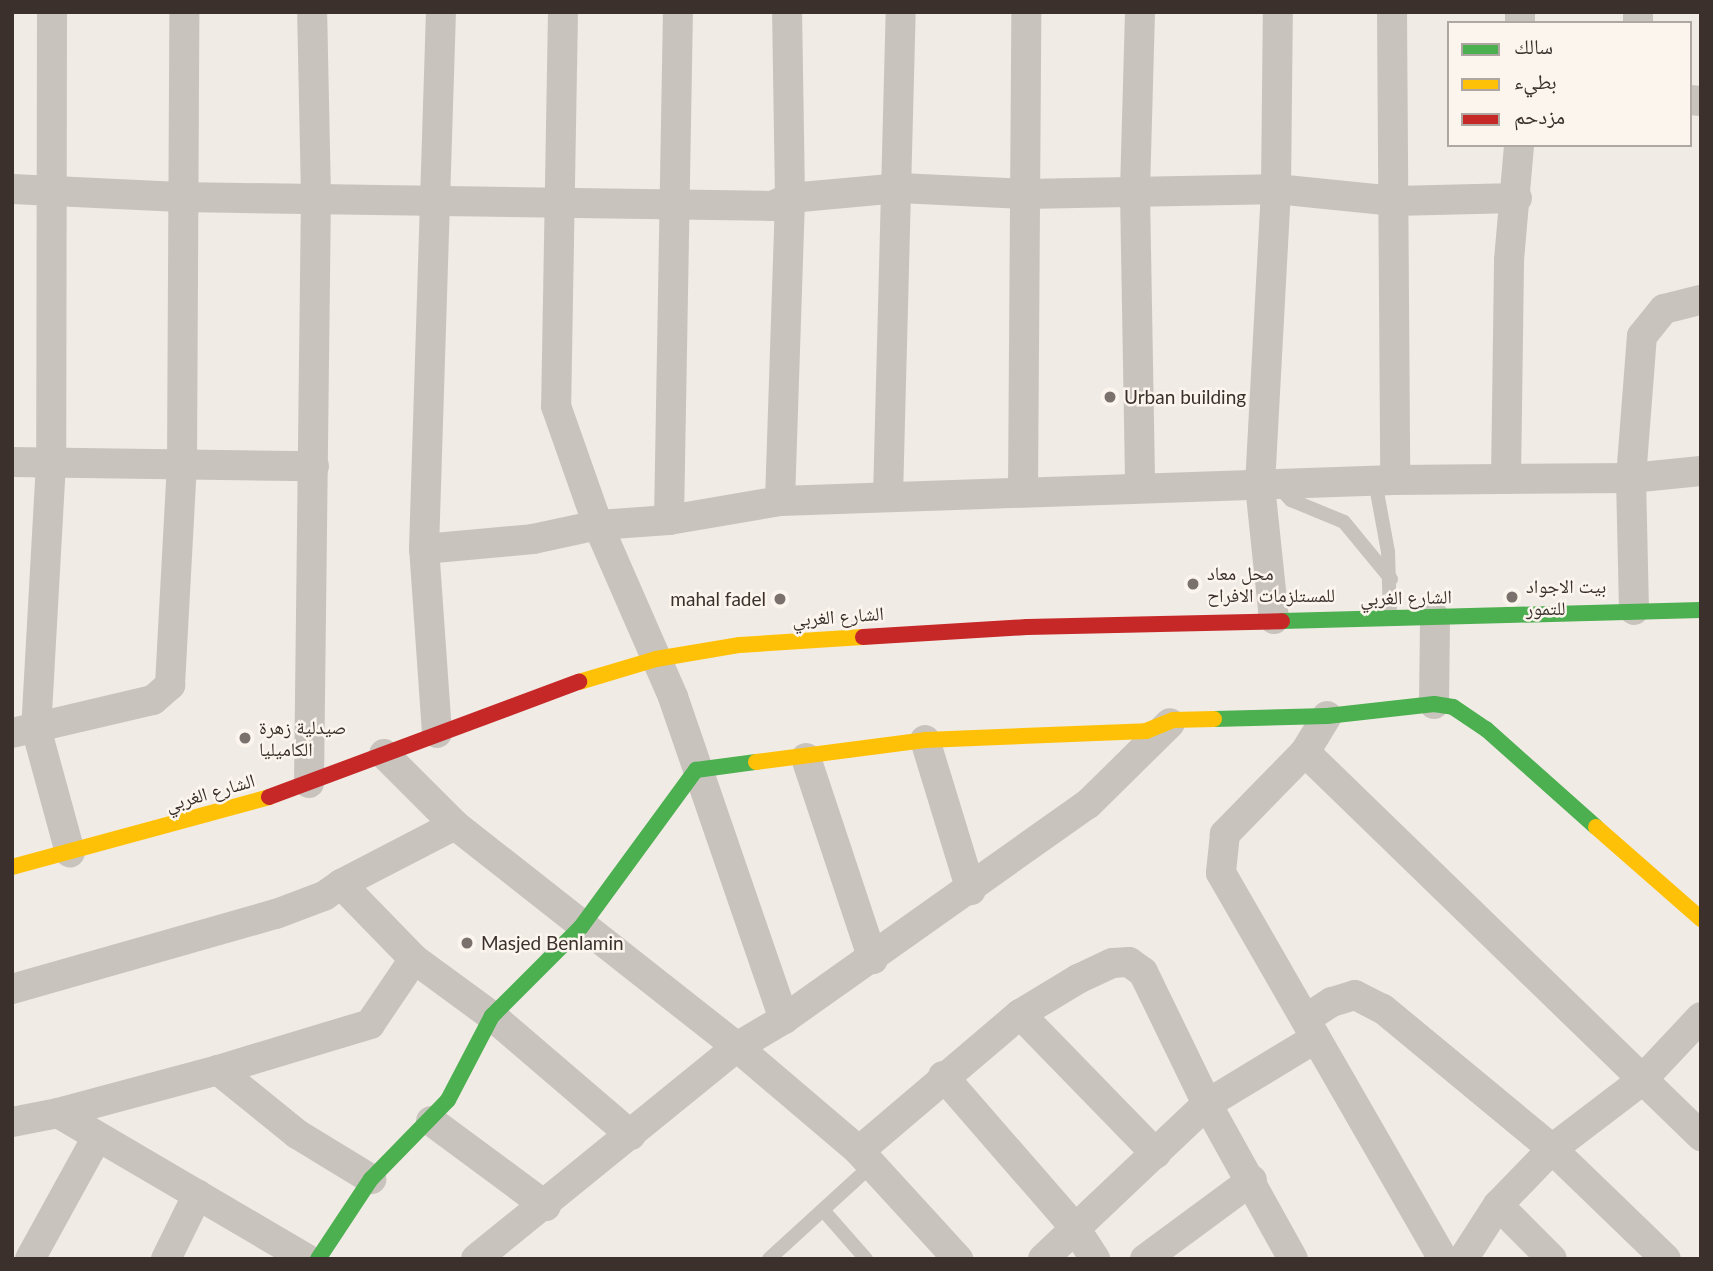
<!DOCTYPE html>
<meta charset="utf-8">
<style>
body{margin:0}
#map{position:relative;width:1713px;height:1271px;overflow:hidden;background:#f0ebe5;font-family:Lato,"Noto Naskh Arabic",sans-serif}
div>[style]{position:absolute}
.lane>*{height:14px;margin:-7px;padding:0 7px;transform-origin:7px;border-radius:7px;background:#c9c3be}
.street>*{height:30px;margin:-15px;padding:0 15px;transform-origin:15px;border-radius:15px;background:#c9c3be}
.fast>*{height:16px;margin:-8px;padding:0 8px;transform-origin:8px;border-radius:8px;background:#4caf50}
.slow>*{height:16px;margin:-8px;padding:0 8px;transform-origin:8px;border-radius:8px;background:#ffc107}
.jam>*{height:16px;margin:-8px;padding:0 8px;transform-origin:8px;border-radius:8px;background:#c62828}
.dots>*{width:19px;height:19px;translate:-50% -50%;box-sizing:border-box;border:4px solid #fbf5ee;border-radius:50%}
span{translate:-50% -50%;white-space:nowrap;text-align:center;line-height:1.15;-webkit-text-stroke:5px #fbf5ee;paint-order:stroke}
.poi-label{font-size:19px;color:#3b302b}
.left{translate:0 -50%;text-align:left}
.right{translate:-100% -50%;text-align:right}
.street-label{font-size:19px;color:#3b302b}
.frame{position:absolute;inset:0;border:14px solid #3b302b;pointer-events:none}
.legend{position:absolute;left:1447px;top:21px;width:245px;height:126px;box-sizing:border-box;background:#fbf5ee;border:2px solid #aea6a0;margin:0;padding:9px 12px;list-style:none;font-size:21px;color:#3b302b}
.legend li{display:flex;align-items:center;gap:14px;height:35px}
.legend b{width:35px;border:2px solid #aea6a0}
</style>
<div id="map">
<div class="lane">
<i style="left:1375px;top:481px;width:72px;rotate:79.6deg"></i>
<i style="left:1388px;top:552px;width:65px;rotate:88.2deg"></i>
<i style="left:1277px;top:485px;width:21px;rotate:47deg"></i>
<i style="left:1291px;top:500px;width:57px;rotate:22.5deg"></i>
<i style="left:1344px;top:522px;width:74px;rotate:50.5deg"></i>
<i style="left:823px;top:1210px;width:65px;rotate:48.7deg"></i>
<i style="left:769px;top:1259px;width:139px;rotate:-42.4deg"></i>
</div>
<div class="street">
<i style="left:52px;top:12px;width:451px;rotate:90.1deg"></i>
<i style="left:51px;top:463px;width:265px;rotate:93.2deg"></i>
<i style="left:36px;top:728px;width:129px;rotate:74.7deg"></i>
<i style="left:563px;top:12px;width:394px;rotate:91deg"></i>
<i style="left:556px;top:406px;width:126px;rotate:70.6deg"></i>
<i style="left:598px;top:525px;width:188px;rotate:66.4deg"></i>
<i style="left:673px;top:697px;width:341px;rotate:71deg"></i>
<i style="left:784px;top:1019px;width:372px;rotate:-35.3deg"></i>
<i style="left:1088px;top:804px;width:115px;rotate:-44.6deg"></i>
<i style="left:1140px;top:12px;width:180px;rotate:91.6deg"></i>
<i style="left:1135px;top:192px;width:295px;rotate:89deg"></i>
<i style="left:1392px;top:12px;width:468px;rotate:89.6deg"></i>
<i style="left:1520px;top:12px;width:11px;rotate:90deg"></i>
<i style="left:1638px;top:12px;width:11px;rotate:90deg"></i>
<i style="left:1690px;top:100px;width:11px;rotate:5deg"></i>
<i style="left:12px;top:189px;width:168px;rotate:2.7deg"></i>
<i style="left:180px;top:197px;width:592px;rotate:0.87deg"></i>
<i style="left:772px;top:206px;width:20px;rotate:-24deg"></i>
<i style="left:790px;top:198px;width:109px;rotate:-5.2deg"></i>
<i style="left:899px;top:188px;width:126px;rotate:2.7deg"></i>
<i style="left:1025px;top:194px;width:251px;rotate:-1.1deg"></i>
<i style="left:1276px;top:189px;width:119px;rotate:5.8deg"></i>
<i style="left:1394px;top:201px;width:123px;rotate:-1.4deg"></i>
<i style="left:12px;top:462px;width:302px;rotate:0.8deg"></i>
<i style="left:1506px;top:479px;width:219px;rotate:-89.2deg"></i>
<i style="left:1509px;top:260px;width:115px;rotate:-85deg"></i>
<i style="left:1023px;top:492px;width:480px;rotate:-89.6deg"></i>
<i style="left:888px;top:497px;width:485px;rotate:-88.5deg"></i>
<i style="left:780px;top:501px;width:303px;rotate:-88.1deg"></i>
<i style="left:790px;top:198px;width:186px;rotate:-90.9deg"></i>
<i style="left:669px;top:520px;width:508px;rotate:-88.99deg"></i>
<i style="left:424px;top:549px;width:109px;rotate:-5.2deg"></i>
<i style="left:533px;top:539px;width:66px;rotate:-12.2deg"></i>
<i style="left:598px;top:525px;width:71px;rotate:-4deg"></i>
<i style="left:669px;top:520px;width:113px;rotate:-9.7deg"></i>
<i style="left:780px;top:501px;width:615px;rotate:-1.96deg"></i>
<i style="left:1395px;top:480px;width:236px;rotate:-0.5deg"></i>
<i style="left:1631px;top:478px;width:70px;rotate:-5.7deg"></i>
<i style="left:1634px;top:610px;width:132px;rotate:-91.3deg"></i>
<i style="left:1631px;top:478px;width:142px;rotate:-85.6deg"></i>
<i style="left:1642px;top:336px;width:35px;rotate:-51deg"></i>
<i style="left:1664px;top:309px;width:38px;rotate:-14deg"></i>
<i style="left:1274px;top:619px;width:135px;rotate:-96deg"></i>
<i style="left:1260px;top:485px;width:296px;rotate:-86.9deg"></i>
<i style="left:1276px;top:189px;width:177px;rotate:-89.4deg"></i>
<i style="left:1434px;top:704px;width:86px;rotate:-89.3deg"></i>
<i style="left:1327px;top:716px;width:42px;rotate:121.4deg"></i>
<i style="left:1305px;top:752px;width:115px;rotate:134.3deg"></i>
<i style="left:1225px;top:834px;width:39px;rotate:96deg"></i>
<i style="left:1221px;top:873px;width:445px;rotate:60.1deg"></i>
<i style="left:12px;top:733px;width:145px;rotate:-13.2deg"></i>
<i style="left:153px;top:700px;width:23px;rotate:-41deg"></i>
<i style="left:170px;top:685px;width:220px;rotate:-86.9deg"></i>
<i style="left:182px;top:465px;width:453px;rotate:-89.7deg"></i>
<i style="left:437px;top:733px;width:184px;rotate:-94deg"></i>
<i style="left:424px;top:549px;width:537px;rotate:-88.19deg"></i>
<i style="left:925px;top:740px;width:157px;rotate:73deg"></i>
<i style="left:1305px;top:752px;width:552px;rotate:44.12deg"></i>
<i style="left:384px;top:754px;width:100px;rotate:45deg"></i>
<i style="left:455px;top:825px;width:359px;rotate:38.2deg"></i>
<i style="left:737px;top:1047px;width:160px;rotate:40.4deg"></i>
<i style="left:859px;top:1151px;width:147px;rotate:47.5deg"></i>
<i style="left:806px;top:758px;width:212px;rotate:71.6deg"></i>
<i style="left:309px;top:783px;width:586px;rotate:-89.32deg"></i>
<i style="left:316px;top:197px;width:185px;rotate:-91.2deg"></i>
<i style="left:341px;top:884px;width:128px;rotate:-27.4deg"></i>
<i style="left:12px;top:989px;width:274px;rotate:-15.9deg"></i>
<i style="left:276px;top:914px;width:51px;rotate:-20.6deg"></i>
<i style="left:324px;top:896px;width:21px;rotate:-35deg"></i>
<i style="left:341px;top:884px;width:105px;rotate:45.8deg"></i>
<i style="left:1020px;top:1014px;width:195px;rotate:45.8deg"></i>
<i style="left:1307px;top:1018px;width:30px;rotate:-33deg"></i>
<i style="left:1332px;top:1002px;width:24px;rotate:-17deg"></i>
<i style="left:1355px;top:995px;width:31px;rotate:27deg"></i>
<i style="left:1383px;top:1009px;width:219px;rotate:39.6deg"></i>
<i style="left:1552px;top:1149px;width:158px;rotate:44deg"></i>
<i style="left:218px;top:1070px;width:159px;rotate:-16.8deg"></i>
<i style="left:370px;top:1024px;width:78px;rotate:-55.9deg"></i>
<i style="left:414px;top:959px;width:97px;rotate:36.2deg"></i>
<i style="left:492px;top:1016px;width:183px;rotate:40.6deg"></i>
<i style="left:943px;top:1076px;width:201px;rotate:49deg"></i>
<i style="left:1075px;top:1228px;width:37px;rotate:57deg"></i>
<i style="left:58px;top:1113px;width:166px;rotate:-15deg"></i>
<i style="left:218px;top:1070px;width:102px;rotate:39deg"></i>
<i style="left:297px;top:1134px;width:87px;rotate:31.3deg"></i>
<i style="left:431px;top:1121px;width:143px;rotate:36.5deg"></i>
<i style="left:12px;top:1122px;width:47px;rotate:-11.1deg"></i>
<i style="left:58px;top:1113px;width:289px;rotate:30.4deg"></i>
<i style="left:859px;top:1151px;width:211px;rotate:-40.4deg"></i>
<i style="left:1020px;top:1014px;width:68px;rotate:-31.1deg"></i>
<i style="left:1078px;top:979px;width:38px;rotate:-25deg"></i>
<i style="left:1113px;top:963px;width:16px;rotate:-4deg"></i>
<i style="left:1129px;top:962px;width:17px;rotate:36deg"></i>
<i style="left:1143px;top:972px;width:147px;rotate:64.1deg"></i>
<i style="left:1207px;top:1104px;width:177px;rotate:61deg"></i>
<i style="left:1498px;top:1205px;width:76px;rotate:45deg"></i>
<i style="left:30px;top:1259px;width:137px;rotate:-61.2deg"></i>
<i style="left:166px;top:1259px;width:72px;rotate:-63.8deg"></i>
<i style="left:476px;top:1259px;width:336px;rotate:-39.1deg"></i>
<i style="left:737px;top:1047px;width:55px;rotate:-30.8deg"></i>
<i style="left:1043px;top:1259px;width:226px;rotate:-43.4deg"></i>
<i style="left:1207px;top:1104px;width:127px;rotate:-31.2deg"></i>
<i style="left:1145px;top:1259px;width:133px;rotate:-36.4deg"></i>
<i style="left:1463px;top:1259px;width:64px;rotate:-57.1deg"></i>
<i style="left:1498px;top:1205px;width:78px;rotate:-46deg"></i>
<i style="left:1552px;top:1149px;width:111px;rotate:-37.3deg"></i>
<i style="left:1640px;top:1082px;width:89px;rotate:-46.8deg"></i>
</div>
<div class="fast">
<i style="left:1282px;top:621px;width:419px;rotate:-1.5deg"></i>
<i style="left:1214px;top:719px;width:113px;rotate:-1.5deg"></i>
<i style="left:1327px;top:716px;width:108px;rotate:-6.4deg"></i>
<i style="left:1434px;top:704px;width:19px;rotate:9deg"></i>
<i style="left:1453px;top:707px;width:40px;rotate:34deg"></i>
<i style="left:1486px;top:729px;width:147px;rotate:41.7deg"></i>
<i style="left:318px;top:1259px;width:96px;rotate:-56.5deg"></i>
<i style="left:371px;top:1179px;width:110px;rotate:-45.7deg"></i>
<i style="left:448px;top:1100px;width:95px;rotate:-62.4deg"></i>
<i style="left:492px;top:1016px;width:126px;rotate:-45deg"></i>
<i style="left:581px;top:927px;width:195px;rotate:-53.8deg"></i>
<i style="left:696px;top:770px;width:61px;rotate:-7.6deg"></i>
</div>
<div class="slow">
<i style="left:579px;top:682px;width:80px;rotate:-16.6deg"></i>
<i style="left:656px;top:659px;width:85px;rotate:-9.5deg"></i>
<i style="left:740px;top:645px;width:123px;rotate:-3.7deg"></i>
<i style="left:756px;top:762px;width:170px;rotate:-7.4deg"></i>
<i style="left:925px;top:740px;width:221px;rotate:-2.3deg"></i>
<i style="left:1146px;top:731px;width:29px;rotate:-22deg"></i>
<i style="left:1173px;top:720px;width:41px;rotate:-1.4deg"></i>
<i style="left:1596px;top:827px;width:140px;rotate:41.2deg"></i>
<i style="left:12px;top:867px;width:266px;rotate:-15.2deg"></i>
</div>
<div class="jam">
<i style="left:863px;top:637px;width:164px;rotate:-3.5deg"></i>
<i style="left:1027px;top:627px;width:255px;rotate:-1.3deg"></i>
<i style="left:269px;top:797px;width:331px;rotate:-20.4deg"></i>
</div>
<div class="dots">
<i style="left:1110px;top:397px;background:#7a716c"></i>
<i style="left:1193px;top:584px;background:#7a716c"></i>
<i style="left:1512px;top:597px;background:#7a716c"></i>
<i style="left:780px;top:599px;background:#7a716c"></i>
<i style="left:245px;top:738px;background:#7a716c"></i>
<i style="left:467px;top:943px;background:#7a716c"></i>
</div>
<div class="poi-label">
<span class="left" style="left:1124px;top:397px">Urban building</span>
<span class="left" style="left:1207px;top:584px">محل معاد<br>للمستلزمات الافراح</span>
<span class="left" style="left:1526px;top:597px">بيت الاجواد<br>للتمور</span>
<span class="right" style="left:766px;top:599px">mahal fadel</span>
<span class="left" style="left:259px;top:738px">صيدلية زهرة<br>الكاميليا</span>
<span class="left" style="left:481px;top:943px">Masjed Benlamin</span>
</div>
<div class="street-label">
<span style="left:1406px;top:597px;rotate:-1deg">الشارع الغربي</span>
<span style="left:838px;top:616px;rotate:-4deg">الشارع الغربي</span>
<span style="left:210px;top:792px;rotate:-16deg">الشارع الغربي</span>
</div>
<div class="frame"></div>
<ul class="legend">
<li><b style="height:9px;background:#4caf50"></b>سالك</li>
<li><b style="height:9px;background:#ffc107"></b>بطيء</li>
<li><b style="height:9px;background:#c62828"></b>مزدحم</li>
</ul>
</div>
